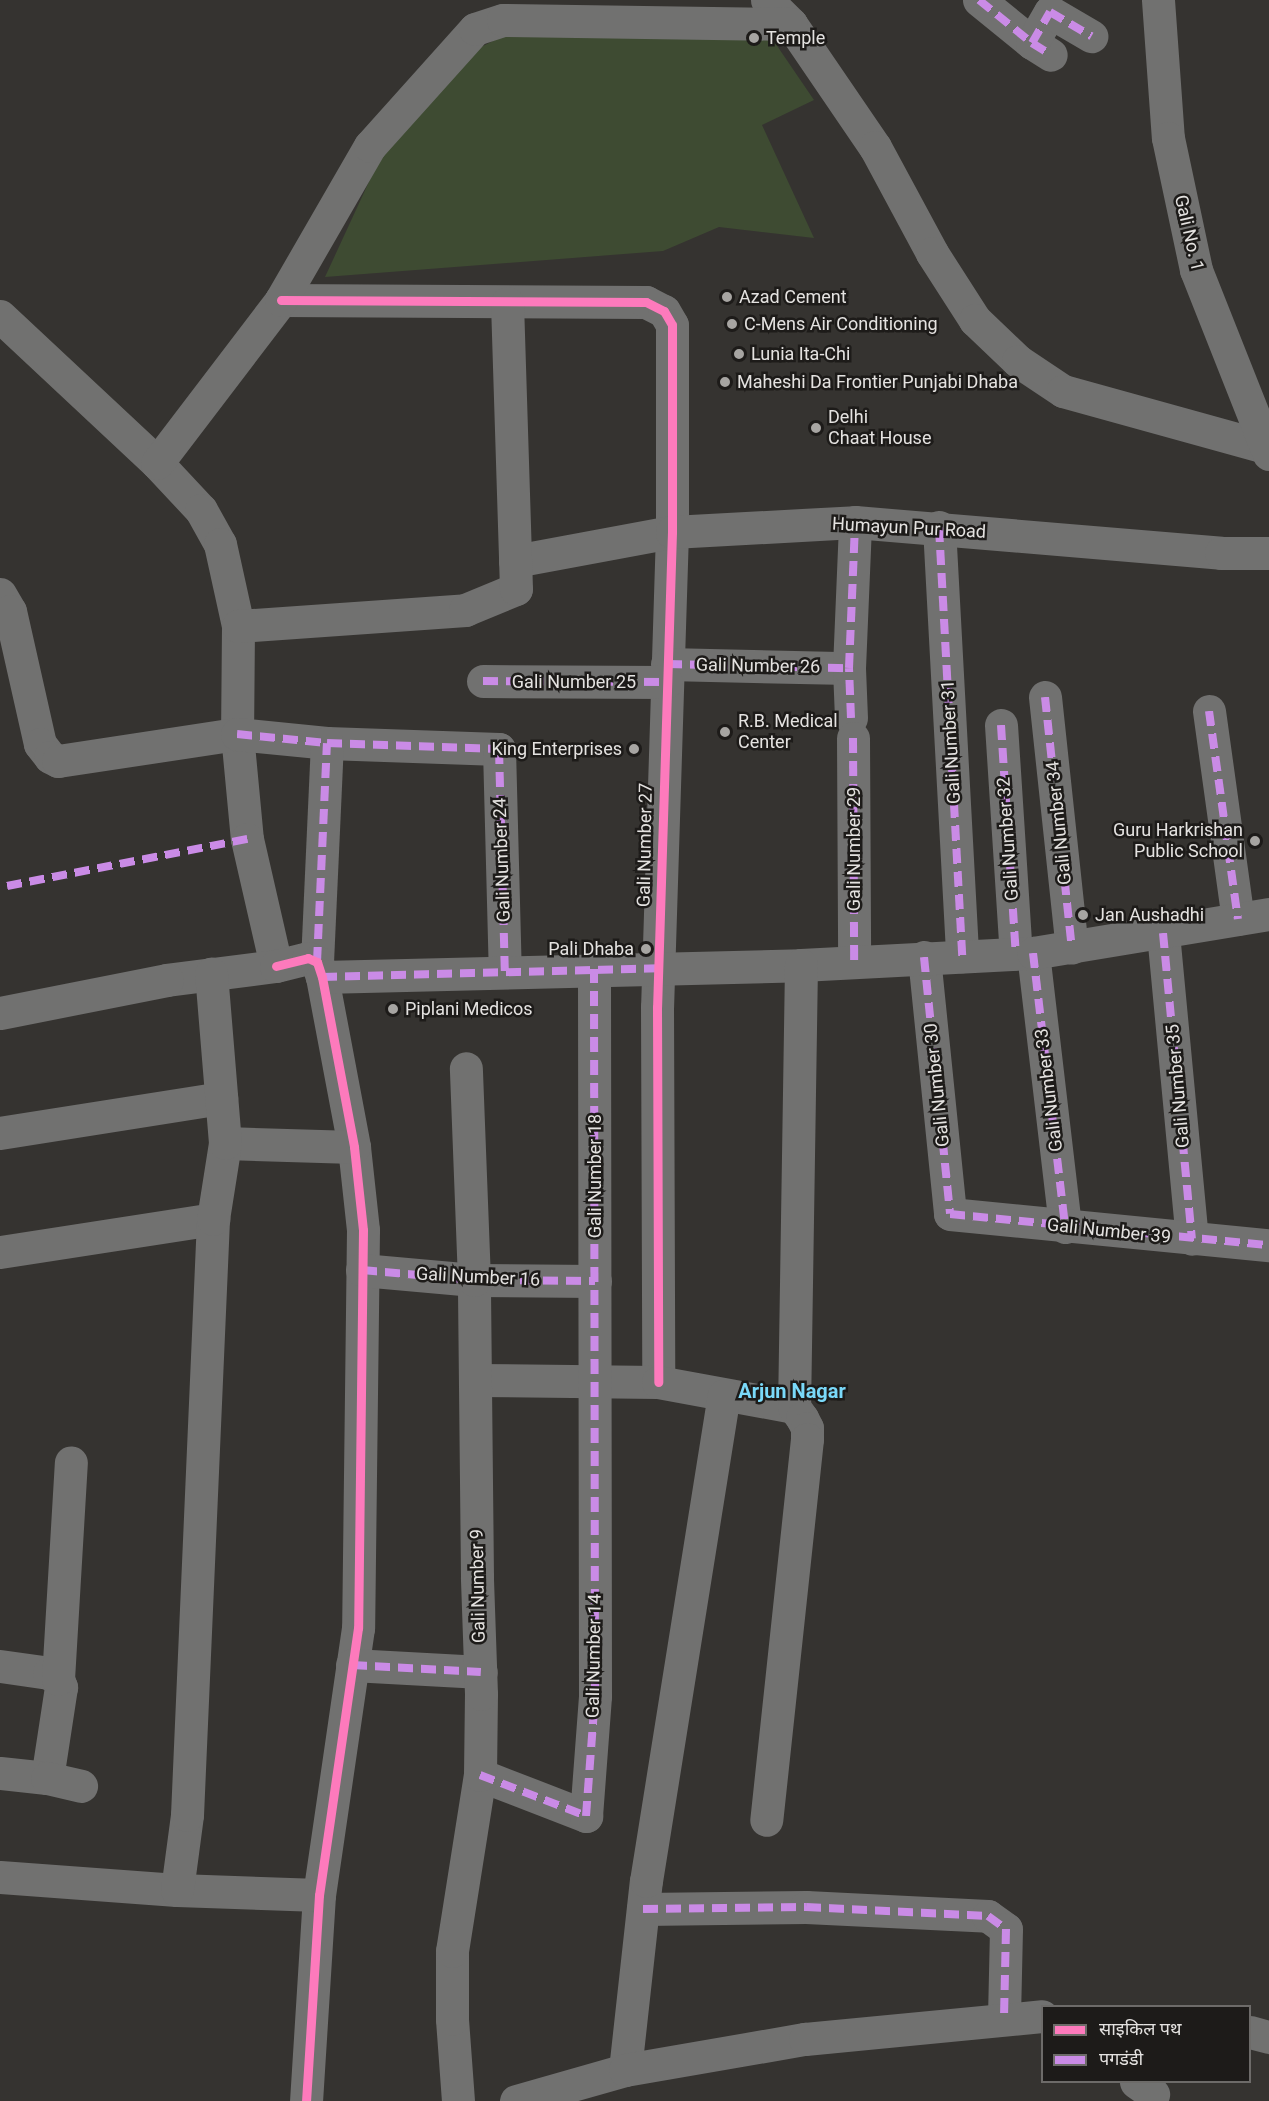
<!DOCTYPE html>
<meta charset="utf-8">
<style>
body{margin:0}
#map{position:relative;width:1269px;height:2101px;overflow:hidden;background:#353330;font-family:Roboto,"Noto Sans Devanagari",sans-serif}
div>[style]{position:absolute}
.green>*{inset:0;background:#3e4b32}
.minor>*{height:33px;margin:-16.5px;padding:0 16.5px;transform-origin:16.5px;border-radius:16.5px;background:#717170}
.quiet>*{height:8px;margin-top:-4px;transform-origin:0;background:repeating-linear-gradient(90deg,#ca8be6 0 15px,transparent 0 23px)}
.cycleway>*{height:9px;margin:-4.5px;padding:0 4.5px;transform-origin:4.5px;border-radius:4.5px;background:#fd7abc}
.dots>*{width:16px;height:16px;translate:-50% -50%;box-sizing:border-box;border:3px solid #1d1b19;border-radius:50%}
span{translate:-50% -50%;white-space:nowrap;text-align:center;line-height:1.15;-webkit-text-stroke:5px #1d1b19;paint-order:stroke}
.poi-label{font-size:18px;color:#e4e2e0}
.left{translate:0 -50%;text-align:left}
.right{translate:-100% -50%;text-align:right}
.street-label{font-size:18px;color:#e4e2e0}
.neighbourhood-label{font-size:20px;color:#7ad9f9;font-weight:700}
.legend{position:absolute;left:1041px;top:2005px;width:210px;height:78px;box-sizing:border-box;background:#1d1b19;border:2px solid #6d6b69;margin:0;padding:8px 10px;list-style:none;font-size:18px;color:#e4e2e0}
.legend li{display:flex;align-items:center;gap:12px;height:30px}
.legend b{width:30px;border:2px solid #6d6b69}
</style>
<div id="map">
<div class="green">
<i style="clip-path:polygon(769px 34px,814px 100px,762px 125px,814px 238px,719px 227px,663px 251px,325px 277px,379px 160px,475px 50px,505px 35px)"></i>
</div>
<div class="minor">
<i style="left:767px;top:0;width:34px;rotate:45deg"></i>
<i style="left:791px;top:24px;width:149px;rotate:55.7deg"></i>
<i style="left:875px;top:147px;width:120px;rotate:61.7deg"></i>
<i style="left:932px;top:253px;width:80px;rotate:57.3deg"></i>
<i style="left:975px;top:320px;width:59px;rotate:43.6deg"></i>
<i style="left:1018px;top:361px;width:54px;rotate:33.7deg"></i>
<i style="left:1063px;top:391px;width:210px;rotate:15.5deg"></i>
<i style="left:979px;top:0;width:68px;rotate:39.1deg"></i>
<i style="left:1032px;top:43px;width:22px;rotate:32deg"></i>
<i style="left:1158px;top:0;width:138px;rotate:85.9deg"></i>
<i style="left:1168px;top:138px;width:135px;rotate:78deg"></i>
<i style="left:1196px;top:270px;width:198px;rotate:68.4deg"></i>
<i style="left:1032px;top:43px;width:36px;rotate:-60deg"></i>
<i style="left:1050px;top:12px;width:48px;rotate:30.3deg"></i>
<i style="left:281px;top:300px;width:365px;rotate:0.3deg"></i>
<i style="left:646px;top:302px;width:20px;rotate:27deg"></i>
<i style="left:664px;top:311px;width:16px;rotate:60deg"></i>
<i style="left:672px;top:325px;width:207px;rotate:90deg"></i>
<i style="left:672px;top:532px;width:475px;rotate:91.8deg"></i>
<i style="left:657px;top:1007px;width:375px;rotate:89.8deg"></i>
<i style="left:0;top:316px;width:215px;rotate:43.1deg"></i>
<i style="left:157px;top:463px;width:64px;rotate:46.9deg"></i>
<i style="left:201px;top:510px;width:39px;rotate:61deg"></i>
<i style="left:220px;top:544px;width:84px;rotate:77.6deg"></i>
<i style="left:238px;top:626px;width:108px;rotate:90.5deg"></i>
<i style="left:237px;top:734px;width:105px;rotate:84.6deg"></i>
<i style="left:247px;top:839px;width:130px;rotate:77.1deg"></i>
<i style="left:276px;top:966px;width:110px;rotate:172.7deg"></i>
<i style="left:167px;top:980px;width:170px;rotate:168.8deg"></i>
<i style="left:157px;top:463px;width:205px;rotate:-52.7deg"></i>
<i style="left:281px;top:300px;width:178px;rotate:-60deg"></i>
<i style="left:370px;top:146px;width:157px;rotate:-48.1deg"></i>
<i style="left:475px;top:29px;width:29px;rotate:-18deg"></i>
<i style="left:503px;top:20px;width:288px;rotate:0.8deg"></i>
<i style="left:939px;top:527px;width:430px;rotate:86.9deg"></i>
<i style="left:515px;top:561px;width:160px;rotate:-10.5deg"></i>
<i style="left:672px;top:532px;width:183px;rotate:-3.1deg"></i>
<i style="left:855px;top:522px;width:367px;rotate:4.8deg"></i>
<i style="left:1221px;top:553px;width:48px"></i>
<i style="left:0;top:594px;width:20px;rotate:60deg"></i>
<i style="left:10px;top:611px;width:136px;rotate:77.3deg"></i>
<i style="left:40px;top:744px;width:16px;rotate:52deg"></i>
<i style="left:50px;top:757px;width:9px;rotate:27deg"></i>
<i style="left:58px;top:761px;width:181px;rotate:-8.6deg"></i>
<i style="left:237px;top:734px;width:90px;rotate:5.7deg"></i>
<i style="left:327px;top:743px;width:172px;rotate:2deg"></i>
<i style="left:499px;top:749px;width:223px;rotate:88.5deg"></i>
<i style="left:238px;top:626px;width:228px;rotate:-4deg"></i>
<i style="left:465px;top:610px;width:55px;rotate:-22.4deg"></i>
<i style="left:516px;top:589px;width:286px;rotate:-91.8deg"></i>
<i style="left:667px;top:664px;width:182px;rotate:1.3deg"></i>
<i style="left:483px;top:681px;width:183px;rotate:0.3deg"></i>
<i style="left:1045px;top:697px;width:252px;rotate:83.9deg"></i>
<i style="left:1209px;top:711px;width:210px;rotate:82.1deg"></i>
<i style="left:851px;top:718px;width:50px;rotate:-92.3deg"></i>
<i style="left:849px;top:668px;width:146px;rotate:-87.6deg"></i>
<i style="left:1001px;top:725px;width:229px;rotate:86.3deg"></i>
<i style="left:853px;top:738px;width:222px;rotate:89.7deg"></i>
<i style="left:1163px;top:933px;width:307px;rotate:84.6deg"></i>
<i style="left:1033px;top:953px;width:276px;rotate:83.3deg"></i>
<i style="left:924px;top:957px;width:258px;rotate:84.2deg"></i>
<i style="left:950px;top:1214px;width:321px;rotate:5.6deg"></i>
<i style="left:317px;top:962px;width:219px;rotate:-87.4deg"></i>
<i style="left:801px;top:965px;width:232px;rotate:-3deg"></i>
<i style="left:1033px;top:953px;width:239px;rotate:-9.4deg"></i>
<i style="left:276px;top:966px;width:33px;rotate:-14deg"></i>
<i style="left:308px;top:958px;width:10px;rotate:24deg"></i>
<i style="left:317px;top:962px;width:16px;rotate:72deg"></i>
<i style="left:322px;top:977px;width:173px;rotate:79.3deg"></i>
<i style="left:354px;top:1147px;width:83px;rotate:83.8deg"></i>
<i style="left:363px;top:1230px;width:398px;rotate:90.7deg"></i>
<i style="left:358px;top:1628px;width:270px;rotate:98.3deg"></i>
<i style="left:319px;top:1895px;width:206px;rotate:93.6deg"></i>
<i style="left:322px;top:977px;width:479px;rotate:-1.4deg"></i>
<i style="left:801px;top:965px;width:442px;rotate:90.9deg"></i>
<i style="left:0;top:1133px;width:224px;rotate:-9deg"></i>
<i style="left:225px;top:1143px;width:129px;rotate:1.8deg"></i>
<i style="left:0;top:1252px;width:216px;rotate:-8.8deg"></i>
<i style="left:362px;top:1270px;width:112px;rotate:5.1deg"></i>
<i style="left:474px;top:1280px;width:121px;rotate:0.5deg"></i>
<i style="left:475px;top:1380px;width:183px;rotate:0.6deg"></i>
<i style="left:658px;top:1382px;width:138px;rotate:10.4deg"></i>
<i style="left:794px;top:1407px;width:14px;rotate:54deg"></i>
<i style="left:802px;top:1418px;width:11px;rotate:63deg"></i>
<i style="left:807px;top:1428px;width:11px;rotate:90deg"></i>
<i style="left:807px;top:1439px;width:383px;rotate:96.1deg"></i>
<i style="left:352px;top:1665px;width:129px;rotate:3.1deg"></i>
<i style="left:0;top:1666px;width:49px;rotate:8.1deg"></i>
<i style="left:49px;top:1673px;width:11px;rotate:34deg"></i>
<i style="left:58px;top:1679px;width:9px;rotate:69deg"></i>
<i style="left:61px;top:1687px;width:92px;rotate:98.7deg"></i>
<i style="left:58px;top:1679px;width:217px;rotate:-86.6deg"></i>
<i style="left:0;top:1773px;width:47px;rotate:6.1deg"></i>
<i style="left:47px;top:1778px;width:35px;rotate:13deg"></i>
<i style="left:480px;top:1775px;width:114px;rotate:21.1deg"></i>
<i style="left:586px;top:1816px;width:120px;rotate:-85.7deg"></i>
<i style="left:595px;top:1696px;width:727px;rotate:-90.08deg"></i>
<i style="left:0;top:1877px;width:177px;rotate:4.2deg"></i>
<i style="left:177px;top:1890px;width:142px;rotate:2deg"></i>
<i style="left:177px;top:1890px;width:76px;rotate:-82.4deg"></i>
<i style="left:187px;top:1815px;width:597px;rotate:-87.5deg"></i>
<i style="left:213px;top:1219px;width:77px;rotate:-81deg"></i>
<i style="left:225px;top:1143px;width:170px;rotate:-94.7deg"></i>
<i style="left:643px;top:1909px;width:163px;rotate:-0.7deg"></i>
<i style="left:806px;top:1907px;width:182px;rotate:2.8deg"></i>
<i style="left:988px;top:1916px;width:22px;rotate:36deg"></i>
<i style="left:1006px;top:1929px;width:90px;rotate:91.3deg"></i>
<i style="left:1250px;top:2032px;width:20px;rotate:15deg"></i>
<i style="left:625px;top:2070px;width:190px;rotate:-83.7deg"></i>
<i style="left:646px;top:1881px;width:492px;rotate:-80.9deg"></i>
<i style="left:1136px;top:2082px;width:21px;rotate:35deg"></i>
<i style="left:458px;top:2101px;width:82px;rotate:-94.2deg"></i>
<i style="left:452px;top:2019px;width:68px;rotate:-90deg"></i>
<i style="left:452px;top:1951px;width:178px;rotate:-81deg"></i>
<i style="left:480px;top:1775px;width:81px;rotate:-89.3deg"></i>
<i style="left:481px;top:1694px;width:117px;rotate:-92deg"></i>
<i style="left:477px;top:1577px;width:297px;rotate:-90.6deg"></i>
<i style="left:474px;top:1280px;width:212px;rotate:-92.2deg"></i>
<i style="left:516px;top:2101px;width:113px;rotate:-15.9deg"></i>
<i style="left:625px;top:2070px;width:183px;rotate:-9.8deg"></i>
<i style="left:805px;top:2039px;width:238px;rotate:-5.5deg"></i>
</div>
<div class="quiet">
<i style="left:979px;top:0;width:68px;rotate:39.1deg"></i>
<i style="left:1032px;top:43px;width:22px;rotate:32deg"></i>
<i style="left:1032px;top:43px;width:36px;rotate:-60deg"></i>
<i style="left:1050px;top:12px;width:48px;rotate:30.3deg"></i>
<i style="left:939px;top:527px;width:430px;rotate:86.9deg"></i>
<i style="left:667px;top:664px;width:182px;rotate:1.3deg"></i>
<i style="left:483px;top:681px;width:183px;rotate:0.3deg"></i>
<i style="left:1045px;top:697px;width:252px;rotate:83.9deg"></i>
<i style="left:1209px;top:711px;width:210px;rotate:82.1deg"></i>
<i style="left:851px;top:718px;width:50px;rotate:-92.3deg"></i>
<i style="left:849px;top:668px;width:146px;rotate:-87.6deg"></i>
<i style="left:1001px;top:725px;width:229px;rotate:86.3deg"></i>
<i style="left:237px;top:734px;width:90px;rotate:5.7deg"></i>
<i style="left:327px;top:743px;width:172px;rotate:2deg"></i>
<i style="left:499px;top:749px;width:223px;rotate:88.5deg"></i>
<i style="left:853px;top:738px;width:222px;rotate:89.7deg"></i>
<i style="left:7px;top:886px;width:245px;rotate:-11.1deg"></i>
<i style="left:1163px;top:933px;width:307px;rotate:84.6deg"></i>
<i style="left:1033px;top:953px;width:276px;rotate:83.3deg"></i>
<i style="left:924px;top:957px;width:258px;rotate:84.2deg"></i>
<i style="left:950px;top:1214px;width:321px;rotate:5.6deg"></i>
<i style="left:317px;top:962px;width:219px;rotate:-87.4deg"></i>
<i style="left:322px;top:977px;width:337px;rotate:-1.5deg"></i>
<i style="left:362px;top:1270px;width:112px;rotate:5.1deg"></i>
<i style="left:474px;top:1280px;width:121px;rotate:0.5deg"></i>
<i style="left:352px;top:1665px;width:129px;rotate:3.1deg"></i>
<i style="left:480px;top:1775px;width:114px;rotate:21.1deg"></i>
<i style="left:586px;top:1816px;width:120px;rotate:-85.7deg"></i>
<i style="left:595px;top:1696px;width:727px;rotate:-90.08deg"></i>
<i style="left:643px;top:1909px;width:163px;rotate:-0.7deg"></i>
<i style="left:806px;top:1907px;width:182px;rotate:2.8deg"></i>
<i style="left:988px;top:1916px;width:22px;rotate:36deg"></i>
<i style="left:1006px;top:1929px;width:90px;rotate:91.3deg"></i>
</div>
<div class="cycleway">
<i style="left:281px;top:300px;width:365px;rotate:0.3deg"></i>
<i style="left:646px;top:302px;width:20px;rotate:27deg"></i>
<i style="left:664px;top:311px;width:16px;rotate:60deg"></i>
<i style="left:672px;top:325px;width:207px;rotate:90deg"></i>
<i style="left:672px;top:532px;width:475px;rotate:91.8deg"></i>
<i style="left:657px;top:1007px;width:375px;rotate:89.8deg"></i>
<i style="left:276px;top:966px;width:33px;rotate:-14deg"></i>
<i style="left:308px;top:958px;width:10px;rotate:24deg"></i>
<i style="left:317px;top:962px;width:16px;rotate:72deg"></i>
<i style="left:322px;top:977px;width:173px;rotate:79.3deg"></i>
<i style="left:354px;top:1147px;width:83px;rotate:83.8deg"></i>
<i style="left:363px;top:1230px;width:398px;rotate:90.7deg"></i>
<i style="left:358px;top:1628px;width:270px;rotate:98.3deg"></i>
<i style="left:319px;top:1895px;width:206px;rotate:93.6deg"></i>
</div>
<div class="dots">
<i style="left:754px;top:38px;background:#a7a5a2"></i>
<i style="left:727px;top:297px;background:#a7a5a2"></i>
<i style="left:732px;top:324px;background:#a7a5a2"></i>
<i style="left:739px;top:354px;background:#a7a5a2"></i>
<i style="left:725px;top:382px;background:#a7a5a2"></i>
<i style="left:816px;top:428px;background:#a7a5a2"></i>
<i style="left:725px;top:732px;background:#a7a5a2"></i>
<i style="left:634px;top:749px;background:#a7a5a2"></i>
<i style="left:1255px;top:841px;background:#a7a5a2"></i>
<i style="left:1083px;top:915px;background:#a7a5a2"></i>
<i style="left:646px;top:949px;background:#a7a5a2"></i>
<i style="left:393px;top:1009px;background:#a7a5a2"></i>
</div>
<div class="poi-label">
<span class="left" style="left:766px;top:38px">Temple</span>
<span class="left" style="left:739px;top:297px">Azad Cement</span>
<span class="left" style="left:744px;top:324px">C-Mens Air Conditioning</span>
<span class="left" style="left:751px;top:354px">Lunia Ita-Chi</span>
<span class="left" style="left:737px;top:382px">Maheshi Da Frontier Punjabi Dhaba</span>
<span class="left" style="left:828px;top:428px">Delhi<br>Chaat House</span>
<span class="left" style="left:738px;top:732px">R.B. Medical<br>Center</span>
<span class="right" style="left:622px;top:749px">King Enterprises</span>
<span class="right" style="left:1243px;top:841px">Guru Harkrishan<br>Public School</span>
<span class="left" style="left:1095px;top:915px">Jan Aushadhi</span>
<span class="right" style="left:634px;top:949px">Pali Dhaba</span>
<span class="left" style="left:405px;top:1009px">Piplani Medicos</span>
</div>
<div class="street-label">
<span style="left:1189px;top:233px;rotate:77deg">Gali No. 1</span>
<span style="left:909px;top:528px;rotate:3deg">Humayun Pur Road</span>
<span style="left:758px;top:666px;rotate:1deg">Gali Number 26</span>
<span style="left:574px;top:682px">Gali Number 25</span>
<span style="left:951px;top:742px;rotate:-93deg">Gali Number 31</span>
<span style="left:1059px;top:823px;rotate:-96deg">Gali Number 34</span>
<span style="left:1008px;top:839px;rotate:-94deg">Gali Number 32</span>
<span style="left:645px;top:845px;rotate:-89deg">Gali Number 27</span>
<span style="left:854px;top:849px;rotate:-90deg">Gali Number 29</span>
<span style="left:502px;top:860px;rotate:-92deg">Gali Number 24</span>
<span style="left:937px;top:1085px;rotate:-96deg">Gali Number 30</span>
<span style="left:1178px;top:1086px;rotate:-95deg">Gali Number 35</span>
<span style="left:1049px;top:1090px;rotate:-97deg">Gali Number 33</span>
<span style="left:595px;top:1176px;rotate:-90deg">Gali Number 18</span>
<span style="left:1109px;top:1231px;rotate:6deg">Gali Number 39</span>
<span style="left:478px;top:1277px;rotate:3deg">Gali Number 16</span>
<span style="left:478px;top:1586px;rotate:-91deg">Gali Number 9</span>
<span style="left:594px;top:1656px;rotate:-89deg">Gali Number 14</span>
</div>
<div class="neighbourhood-label">
<span style="left:792px;top:1391px">Arjun Nagar</span>
</div>
<ul class="legend">
<li><b style="height:8px;background:#fd7abc"></b>साइकिल पथ</li>
<li><b style="height:8px;background:#ca8be6"></b>पगडंडी</li>
</ul>
</div>
